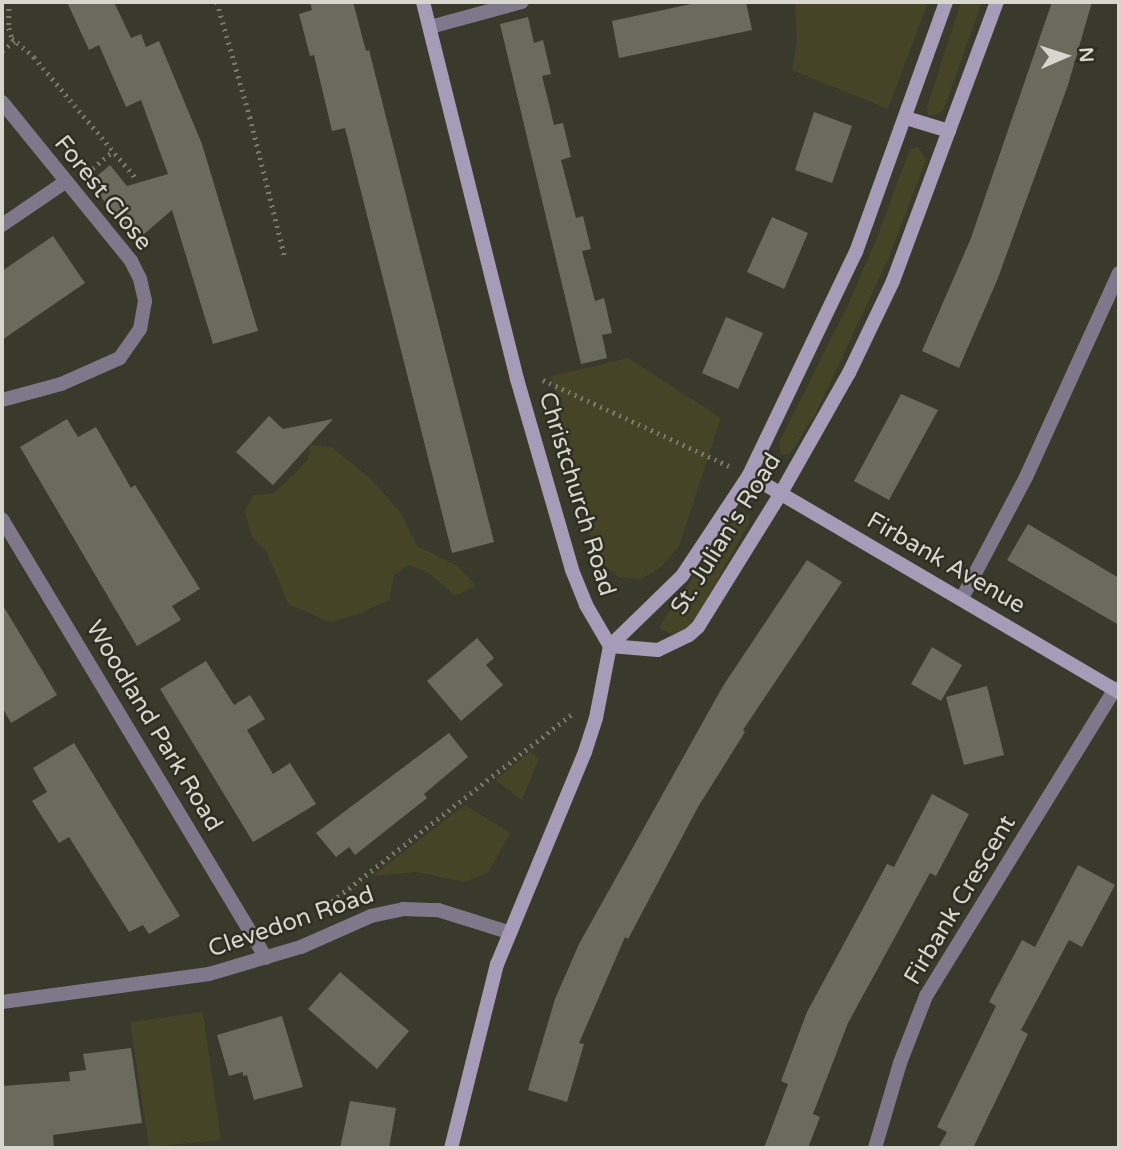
<!DOCTYPE html>
<style>
body{margin:0}
#map{position:relative;width:1121px;height:1150px;overflow:hidden;background:#39392c;font-family:"Varela Round",sans-serif}
div>[style]{position:absolute}
.green>*{inset:0;background:#454427}
.building>*{inset:0;background:#6b6b5d}
.path>*{height:4.5px;margin-top:-2.25px;transform-origin:0;background:repeating-linear-gradient(90deg,#79796e 0 2px,transparent 0 7px)}
.lane>*{height:14px;margin:-7px;padding:0 7px;transform-origin:7px;border-radius:7px;background:#7f788a}
.street>*{height:14px;margin:-7px;padding:0 7px;transform-origin:7px;border-radius:7px;background:#7f788a}
.secondary>*{height:14px;margin:-7px;padding:0 7px;transform-origin:7px;border-radius:7px;background:#a69cb8}
span{translate:-50% -50%;white-space:nowrap;text-align:center;line-height:1.15;-webkit-text-stroke:5px #2f2e22;paint-order:stroke}
.street-label{font-size:24px;color:#d7d7cf}
.frame{position:absolute;inset:0;border:4px solid #d7d7cf;pointer-events:none}
.north{position:absolute;left:1030px;top:21px;width:70px;height:70px;-webkit-text-stroke:5px #2f2e22;paint-order:stroke;rotate:87deg;font-size:19px;font-weight:700;line-height:28px;text-align:center;color:#d7d7cf}
.north::after{content:'';display:block;margin:auto;width:24px;height:32px;background:#d7d7cf;clip-path:polygon(50% 0,100% 100%,50% 72%,0 100%)}
</style>
<div id="map">
<div class="green">
<i style="clip-path:polygon(795px 2px,928px 2px,888px 109px,792px 70px,797px 42px)"></i>
<i style="clip-path:polygon(961px 2px,982px 2px,944px 109px,936px 115px,928px 115px,927px 107px)"></i>
<i style="clip-path:polygon(918px 147px,926px 160px,889px 257px,815px 415px,790px 454px,781px 455px,779px 442px,848px 305px,876px 240px,910px 149px)"></i>
<i style="clip-path:polygon(628px 358px,721px 418px,679px 546px,660px 568px,641px 579px,618px 577px,600px 561px,586px 523px,551px 376px)"></i>
<i style="clip-path:polygon(310px 445px,331px 447px,370px 478px,401px 513px,417px 546px,458px 566px,476px 586px,455px 596px,430px 574px,409px 565px,394px 575px,389px 600px,356px 615px,330px 622px,288px 604px,267px 552px,252px 537px,245px 511px,253px 495px,274px 493px,294px 474px,308px 459px)"></i>
<i style="clip-path:polygon(743px 511px,749px 516px,749px 523px,698px 615px,682px 634px,668px 633px,659px 627px,736px 515px)"></i>
<i style="clip-path:polygon(530px 752px,539px 758px,522px 800px,495px 780px)"></i>
<i style="clip-path:polygon(465px 805px,510px 833px,489px 872px,465px 882px,417px 872px,372px 876px)"></i>
<i style="clip-path:polygon(203px 1012px,221px 1140px,149px 1147px,130px 1022px)"></i>
</div>
<div class="building">
<i style="clip-path:polygon(67px 2px,114px 2px,131px 38px,141px 34px,146px 47px,159px 41px,202px 144px,258px 331px,213px 344px,172px 210px,137px 240px,89px 183px,110px 165px,127px 186px,168px 174px,141px 100px,126px 107px,99px 45px,89px 50px)"></i>
<i style="clip-path:polygon(310px 2px,353px 2px,366px 51px,369px 50px,494px 542px,452px 553px,345px 128px,332px 131px,314px 55px,310px 56px,299px 14px,312px 10px)"></i>
<i style="clip-path:polygon(700px 2px,746px 2px,752px 30px,619px 58px,612px 21px)"></i>
<i style="clip-path:polygon(1052px 2px,1092px 2px,1068px 85px,998px 278px,959px 368px,922px 351px,971px 238px)"></i>
<i style="clip-path:polygon(528px 17px,534px 43px,543px 40px,551px 74px,542px 76px,548px 100px,554px 125px,563px 123px,571px 157px,561px 160px,576px 218px,583px 216px,591px 249px,582px 251px,595px 301px,604px 298px,612px 333px,602px 335px,607px 358px,581px 364px,500px 24px)"></i>
<i style="clip-path:polygon(814px 112px,852px 126px,832px 183px,795px 170px)"></i>
<i style="clip-path:polygon(772px 217px,808px 233px,784px 289px,747px 272px)"></i>
<i style="clip-path:polygon(53px 236px,85px 283px,2px 340px,2px 271px)"></i>
<i style="clip-path:polygon(726px 317px,763px 333px,738px 389px,702px 373px)"></i>
<i style="clip-path:polygon(901px 394px,938px 410px,889px 500px,854px 481px)"></i>
<i style="clip-path:polygon(269px 416px,283px 429px,333px 419px,273px 485px,236px 452px)"></i>
<i style="clip-path:polygon(67px 419px,78px 437px,96px 427px,131px 488px,135px 485px,200px 589px,172px 606px,181px 620px,137px 646px,20px 447px)"></i>
<i style="clip-path:polygon(1028px 524px,1119px 578px,1119px 625px,1007px 560px)"></i>
<i style="clip-path:polygon(807px 560px,842px 582px,743px 730px,745px 732px,698px 807px,628px 939px,625px 937px,579px 1043px,584px 1044px,567px 1102px,528px 1090px,555px 999px,579px 944px,723px 686px)"></i>
<i style="clip-path:polygon(2px 604px,57px 695px,11px 723px,2px 707px)"></i>
<i style="clip-path:polygon(477px 638px,494px 658px,486px 665px,503px 685px,461px 721px,427px 681px)"></i>
<i style="clip-path:polygon(932px 647px,962px 665px,941px 701px,911px 684px)"></i>
<i style="clip-path:polygon(206px 661px,234px 705px,250px 695px,258px 708px,265px 719px,247px 730px,273px 774px,290px 763px,316px 804px,253px 842px,160px 689px)"></i>
<i style="clip-path:polygon(987px 686px,1004px 755px,964px 765px,946px 697px)"></i>
<i style="clip-path:polygon(449px 733px,468px 757px,424px 794px,427px 798px,355px 855px,349px 847px,336px 857px,316px 833px)"></i>
<i style="clip-path:polygon(74px 743px,180px 916px,149px 934px,143px 925px,129px 932px,69px 837px,59px 843px,32px 801px,47px 792px,33px 768px)"></i>
<i style="clip-path:polygon(932px 794px,969px 814px,936px 876px,930px 873px,848px 1023px,813px 1114px,820px 1117px,808px 1148px,764px 1148px,788px 1084px,781px 1081px,807px 1012px,887px 864px,894px 867px)"></i>
<i style="clip-path:polygon(1078px 865px,1115px 885px,1082px 947px,1069px 940px,1021px 1030px,1028px 1034px,973px 1148px,938px 1148px,947px 1132px,937px 1127px,996px 1006px,989px 1002px,1022px 940px,1035px 947px)"></i>
<i style="clip-path:polygon(340px 972px,409px 1031px,377px 1069px,308px 1009px)"></i>
<i style="clip-path:polygon(282px 1016px,303px 1087px,254px 1100px,247px 1075px,243px 1076px,243px 1072px,229px 1076px,217px 1035px)"></i>
<i style="clip-path:polygon(131px 1048px,142px 1123px,53px 1135px,54px 1148px,2px 1148px,2px 1086px,70px 1081px,69px 1072px,86px 1070px,83px 1054px)"></i>
<i style="clip-path:polygon(350px 1101px,396px 1108px,389px 1148px,340px 1148px)"></i>
</div>
<div class="path">
<i style="left:9px;top:2px;width:26px;rotate:90deg"></i>
<i style="left:9px;top:28px;width:10px;rotate:73deg"></i>
<i style="left:12px;top:38px;width:29px;rotate:41deg"></i>
<i style="left:34px;top:57px;width:158px;rotate:49.9deg"></i>
<i style="left:217px;top:2px;width:120px;rotate:74deg"></i>
<i style="left:250px;top:117px;width:144px;rotate:76deg"></i>
<i style="left:2px;top:51px;width:16px;rotate:-38deg"></i>
<i style="left:87px;top:173px;width:34px;rotate:-40deg"></i>
<i style="left:543px;top:380px;width:205px;rotate:24.8deg"></i>
<i style="left:321px;top:910px;width:320px;rotate:-38deg"></i>
</div>
<div class="lane">
<i style="left:2px;top:225px;width:76px;rotate:-34.3deg"></i>
<i style="left:962px;top:598px;width:137px;rotate:-62.1deg"></i>
<i style="left:1026px;top:477px;width:224px;rotate:-65.5deg"></i>
</div>
<div class="street">
<i style="left:430px;top:27px;width:95px;rotate:-15.2deg"></i>
<i style="left:2px;top:102px;width:205px;rotate:50.9deg"></i>
<i style="left:131px;top:261px;width:20px;rotate:63deg"></i>
<i style="left:140px;top:279px;width:23px;rotate:77deg"></i>
<i style="left:145px;top:301px;width:28px;rotate:100deg"></i>
<i style="left:140px;top:329px;width:35px;rotate:125deg"></i>
<i style="left:120px;top:358px;width:64px;rotate:156.2deg"></i>
<i style="left:61px;top:384px;width:61px;rotate:164.8deg"></i>
<i style="left:2px;top:519px;width:512px;rotate:58.98deg"></i>
<i style="left:2px;top:1002px;width:209px;rotate:-7.7deg"></i>
<i style="left:209px;top:974px;width:96px;rotate:-16.4deg"></i>
<i style="left:301px;top:947px;width:77px;rotate:-23.9deg"></i>
<i style="left:371px;top:916px;width:33px;rotate:-12deg"></i>
<i style="left:403px;top:909px;width:35px;rotate:2deg"></i>
<i style="left:438px;top:910px;width:73px;rotate:17.4deg"></i>
<i style="left:875px;top:1148px;width:89px;rotate:-73.6deg"></i>
<i style="left:900px;top:1063px;width:72px;rotate:-68.8deg"></i>
<i style="left:926px;top:996px;width:361px;rotate:-58.4deg"></i>
</div>
<div class="secondary">
<i style="left:423px;top:2px;width:389px;rotate:76deg"></i>
<i style="left:517px;top:379px;width:199px;rotate:73.9deg"></i>
<i style="left:572px;top:570px;width:38px;rotate:68deg"></i>
<i style="left:586px;top:605px;width:48px;rotate:59.7deg"></i>
<i style="left:610px;top:646px;width:73px;rotate:101deg"></i>
<i style="left:596px;top:718px;width:36px;rotate:108deg"></i>
<i style="left:585px;top:752px;width:230px;rotate:112.5deg"></i>
<i style="left:497px;top:964px;width:190px;rotate:104deg"></i>
<i style="left:906px;top:118px;width:45px;rotate:16.8deg"></i>
<i style="left:749px;top:475px;width:429px;rotate:30.4deg"></i>
<i style="left:610px;top:646px;width:48px;rotate:4.8deg"></i>
<i style="left:658px;top:650px;width:34px;rotate:-26deg"></i>
<i style="left:689px;top:635px;width:12px;rotate:-42deg"></i>
<i style="left:698px;top:627px;width:158px;rotate:-58.2deg"></i>
<i style="left:781px;top:493px;width:138px;rotate:-60.5deg"></i>
<i style="left:849px;top:373px;width:102px;rotate:-64.4deg"></i>
<i style="left:893px;top:281px;width:298px;rotate:-69.6deg"></i>
<i style="left:610px;top:646px;width:100px;rotate:-44.2deg"></i>
<i style="left:682px;top:576px;width:121px;rotate:-56.4deg"></i>
<i style="left:749px;top:475px;width:247px;rotate:-64.4deg"></i>
<i style="left:856px;top:252px;width:266px;rotate:-70.2deg"></i>
</div>
<div class="street-label">
<span style="left:103px;top:193px;rotate:51deg">Forest Close</span>
<span style="left:577px;top:494px;rotate:73deg">Christchurch Road</span>
<span style="left:726px;top:534px;rotate:-58deg">St. Julian's Road</span>
<span style="left:946px;top:563px;rotate:30deg">Firbank Avenue</span>
<span style="left:154px;top:726px;rotate:59deg">Woodland Park Road</span>
<span style="left:960px;top:900px;rotate:-59deg">Firbank Crescent</span>
<span style="left:291px;top:922px;rotate:-19deg">Clevedon Road</span>
</div>
<div class="frame"></div>
<div class="north">N</div>
</div>
